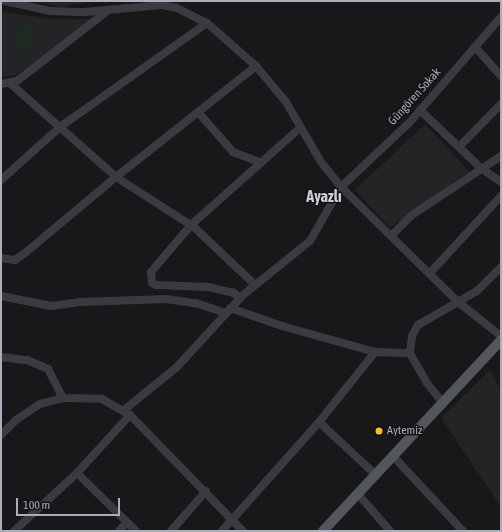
<!DOCTYPE html>
<meta charset="utf-8">
<style>
body{margin:0}
#map{position:relative;width:502px;height:532px;overflow:hidden;background:#18181a;font-family:"Asap Condensed",sans-serif}
div>[style]{position:absolute}
.built>*{inset:0;background:#242427}
.green>*{inset:0;background:#1f2821}
.minor>*{height:8px;margin:-4px;padding:0 4px;transform-origin:4px;border-radius:4px;background:#3a3b41}
.major>*{height:10px;margin:-5px;padding:0 5px;transform-origin:5px;border-radius:5px;background:#54565e}
.dots>*{width:11px;height:11px;translate:-50% -50%;box-sizing:border-box;border:2px solid #131315;border-radius:50%}
span{translate:-50% -50%;white-space:nowrap;text-align:center;line-height:1.15;-webkit-text-stroke:3px #131315;paint-order:stroke}
.street-label{font-size:12px;color:#a9aeba}
.poi-label{font-size:12px;color:#a9aeba}
.left{translate:0 -50%;text-align:left}
.district-label{font-size:16px;color:#cbcdd6;font-weight:700}
.frame{position:absolute;inset:0;border:2px solid #a9aeba;pointer-events:none}
.scale{position:absolute;left:16px;top:498px;width:104px;height:18px;box-sizing:border-box;border:2px solid #a9aeba;border-top:0;padding-left:5px;font-size:12px;line-height:14px;white-space:nowrap;color:#a9aeba;-webkit-text-stroke:3px #131315;paint-order:stroke}
</style>
<div id="map">
<div class="built">
<i style="clip-path:polygon(36px 1px,93px 1px,59px 7px)"></i>
<i style="clip-path:polygon(1px 11px,50px 19px,90px 19px,83px 29px,16px 75px,1px 77px)"></i>
<i style="clip-path:polygon(425px 124px,469px 171px,390px 228px,355px 190px)"></i>
<i style="clip-path:polygon(490px 370px,501px 390px,501px 507px,441px 418px)"></i>
</div>
<div class="green">
<i style="clip-path:polygon(21px 22px,36px 26px,28px 56px,13px 52px)"></i>
</div>
<div class="minor">
<i style="left:5px;top:1px;width:46px;rotate:12.5deg"></i>
<i style="left:50px;top:11px;width:35px;rotate:2deg"></i>
<i style="left:85px;top:12px;width:77px;rotate:-5.2deg"></i>
<i style="left:162px;top:5px;width:15px;rotate:11deg"></i>
<i style="left:177px;top:8px;width:34px;rotate:27deg"></i>
<i style="left:207px;top:23px;width:65px;rotate:41.3deg"></i>
<i style="left:256px;top:66px;width:47px;rotate:50.2deg"></i>
<i style="left:286px;top:102px;width:69px;rotate:59.7deg"></i>
<i style="left:321px;top:162px;width:32px;rotate:51deg"></i>
<i style="left:341px;top:187px;width:164px;rotate:44.5deg"></i>
<i style="left:458px;top:302px;width:55px;rotate:38.3deg"></i>
<i style="left:475px;top:47px;width:39px;rotate:48deg"></i>
<i style="left:1px;top:84px;width:16px;rotate:-11deg"></i>
<i style="left:17px;top:81px;width:113px;rotate:-37.8deg"></i>
<i style="left:11px;top:84px;width:140px;rotate:41.5deg"></i>
<i style="left:116px;top:177px;width:94px;rotate:32.8deg"></i>
<i style="left:195px;top:228px;width:83px;rotate:43.5deg"></i>
<i style="left:420px;top:110px;width:86px;rotate:43.6deg"></i>
<i style="left:482px;top:169px;width:23px;rotate:34deg"></i>
<i style="left:198px;top:112px;width:53px;rotate:48.8deg"></i>
<i style="left:233px;top:152px;width:30px;rotate:21deg"></i>
<i style="left:459px;top:147px;width:60px;rotate:-45.7deg"></i>
<i style="left:1px;top:180px;width:79px;rotate:-41.9deg"></i>
<i style="left:60px;top:127px;width:180px;rotate:-35.3deg"></i>
<i style="left:391px;top:236px;width:30px;rotate:-45deg"></i>
<i style="left:412px;top:215px;width:107px;rotate:-33.5deg"></i>
<i style="left:1px;top:258px;width:14px;rotate:8deg"></i>
<i style="left:15px;top:260px;width:12px;rotate:-35deg"></i>
<i style="left:25px;top:253px;width:119px;rotate:-39.9deg"></i>
<i style="left:116px;top:177px;width:179px;rotate:-38.4deg"></i>
<i style="left:430px;top:273px;width:105px;rotate:-47.3deg"></i>
<i style="left:1px;top:296px;width:51px;rotate:11.3deg"></i>
<i style="left:51px;top:306px;width:29px;rotate:-8deg"></i>
<i style="left:80px;top:302px;width:86px;rotate:-2deg"></i>
<i style="left:166px;top:299px;width:30px;rotate:8deg"></i>
<i style="left:196px;top:303px;width:31px;rotate:19deg"></i>
<i style="left:240px;top:298px;width:8px;rotate:-140deg"></i>
<i style="left:234px;top:293px;width:27px;rotate:-167deg"></i>
<i style="left:208px;top:287px;width:52px;rotate:-177.8deg"></i>
<i style="left:156px;top:285px;width:4px;rotate:-153deg"></i>
<i style="left:152px;top:283px;width:11px;rotate:-95deg"></i>
<i style="left:151px;top:272px;width:62px;rotate:-49.6deg"></i>
<i style="left:191px;top:225px;width:146px;rotate:-41.7deg"></i>
<i style="left:230px;top:308px;width:55px;rotate:19.1deg"></i>
<i style="left:282px;top:326px;width:97px;rotate:15.6deg"></i>
<i style="left:1px;top:357px;width:26px;rotate:7deg"></i>
<i style="left:27px;top:360px;width:23px;rotate:23deg"></i>
<i style="left:48px;top:369px;width:33px;rotate:63deg"></i>
<i style="left:443px;top:403px;width:26px;rotate:-129deg"></i>
<i style="left:427px;top:383px;width:34px;rotate:-120deg"></i>
<i style="left:410px;top:353px;width:17px;rotate:-83deg"></i>
<i style="left:412px;top:336px;width:13px;rotate:-61deg"></i>
<i style="left:418px;top:325px;width:68px;rotate:-30deg"></i>
<i style="left:477px;top:291px;width:34px;rotate:-45deg"></i>
<i style="left:124px;top:410px;width:68px;rotate:-39.1deg"></i>
<i style="left:177px;top:367px;width:98px;rotate:-47.5deg"></i>
<i style="left:243px;top:295px;width:86px;rotate:-38.9deg"></i>
<i style="left:310px;top:241px;width:62px;rotate:-60.1deg"></i>
<i style="left:341px;top:187px;width:95px;rotate:-43.3deg"></i>
<i style="left:410px;top:122px;width:139px;rotate:-49.1deg"></i>
<i style="left:319px;top:422px;width:78px;rotate:42.9deg"></i>
<i style="left:1px;top:435px;width:21px;rotate:-45deg"></i>
<i style="left:16px;top:420px;width:29px;rotate:-34deg"></i>
<i style="left:40px;top:404px;width:24px;rotate:-15deg"></i>
<i style="left:63px;top:398px;width:39px;rotate:1deg"></i>
<i style="left:102px;top:399px;width:32px;rotate:30deg"></i>
<i style="left:130px;top:415px;width:162px;rotate:45.8deg"></i>
<i style="left:393px;top:456px;width:103px;rotate:47deg"></i>
<i style="left:77px;top:473px;width:83px;rotate:44.5deg"></i>
<i style="left:358px;top:494px;width:49px;rotate:49.1deg"></i>
<i style="left:14px;top:531px;width:86px;rotate:-42.6deg"></i>
<i style="left:77px;top:473px;width:79px;rotate:-47.6deg"></i>
<i style="left:119px;top:531px;width:12px;rotate:-48deg"></i>
<i style="left:171px;top:531px;width:53px;rotate:-48.8deg"></i>
<i style="left:222px;top:531px;width:146px;rotate:-48.3deg"></i>
<i style="left:319px;top:422px;width:90px;rotate:-51.3deg"></i>
<i style="left:375px;top:352px;width:35px;rotate:2deg"></i>
</div>
<div class="major">
<i style="left:323px;top:531px;width:261px;rotate:-47deg"></i>
</div>
<div class="dots">
<i style="left:379px;top:431px;background:#fbbe2f"></i>
</div>
<div class="street-label">
<span style="left:415px;top:97px;rotate:-48deg">Güngören Sokak</span>
</div>
<div class="poi-label">
<span class="left" style="left:387px;top:431px">Aytemiz</span>
</div>
<div class="district-label">
<span style="left:324px;top:196px">Ayazlı</span>
</div>
<div class="frame"></div>
<div class="scale">100 m</div>
</div>
